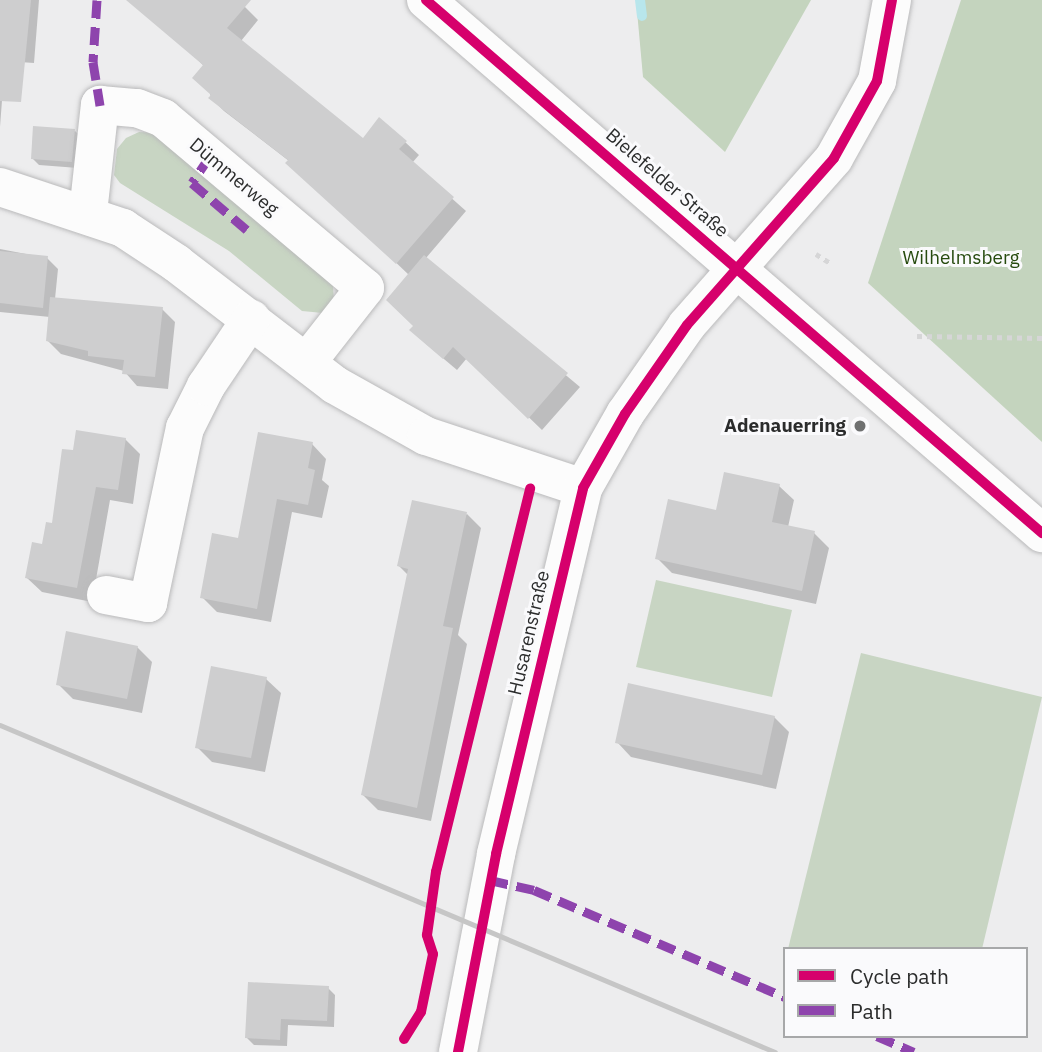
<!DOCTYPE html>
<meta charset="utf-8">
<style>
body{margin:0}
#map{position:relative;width:1042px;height:1052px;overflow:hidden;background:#ededee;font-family:"IBM Plex Sans",sans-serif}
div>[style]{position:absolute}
.green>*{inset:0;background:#c8d5c3}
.forest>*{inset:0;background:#c4d4be}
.shadow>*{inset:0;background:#0003}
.stream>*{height:10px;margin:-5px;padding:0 5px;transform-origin:5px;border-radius:5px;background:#b8e6ec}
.building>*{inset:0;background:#cececf}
.path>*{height:4.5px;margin-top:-2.25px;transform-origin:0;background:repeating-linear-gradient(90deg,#d6d6d7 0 5px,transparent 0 10px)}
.roads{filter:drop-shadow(0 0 2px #bababb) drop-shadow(0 0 2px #bababb)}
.minor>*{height:38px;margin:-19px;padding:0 19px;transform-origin:19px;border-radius:19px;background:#fcfcfc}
.secondary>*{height:38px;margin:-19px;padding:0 19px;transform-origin:19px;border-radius:19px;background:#fcfcfc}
.rail>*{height:5px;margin:-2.5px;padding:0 2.5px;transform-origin:2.5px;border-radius:2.5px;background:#c6c6c6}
.quiet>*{height:9px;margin-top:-4.5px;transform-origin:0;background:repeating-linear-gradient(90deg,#8e44ad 0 18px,transparent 0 27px)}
.cycleway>*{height:10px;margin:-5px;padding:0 5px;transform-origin:5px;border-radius:5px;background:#d6006c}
.dots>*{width:19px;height:19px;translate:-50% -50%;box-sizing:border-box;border:4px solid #fafafc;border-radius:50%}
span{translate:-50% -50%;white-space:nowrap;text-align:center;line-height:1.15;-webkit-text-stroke:6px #fafafc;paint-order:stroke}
.street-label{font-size:19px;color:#2b2c2c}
.park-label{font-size:19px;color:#274b0f}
.poi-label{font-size:19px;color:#2b2c2c;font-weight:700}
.right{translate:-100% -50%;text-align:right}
.legend{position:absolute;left:783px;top:947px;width:245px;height:91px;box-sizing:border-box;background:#fafafc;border:2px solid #a7a8a9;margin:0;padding:9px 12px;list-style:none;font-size:21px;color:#2b2c2c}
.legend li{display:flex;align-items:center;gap:14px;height:35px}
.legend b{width:35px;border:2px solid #a7a8a9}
</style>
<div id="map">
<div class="green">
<i style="clip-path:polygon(139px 132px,157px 133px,333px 286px,334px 302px,323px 313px,302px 311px,229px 251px,120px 183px,114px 175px,117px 149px,126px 138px)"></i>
<i style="clip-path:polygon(656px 580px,792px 610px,772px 697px,636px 667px)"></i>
<i style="clip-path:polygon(861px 653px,1042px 697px,982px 949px,788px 949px)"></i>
</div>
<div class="forest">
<i style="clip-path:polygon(636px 0,811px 0,725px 152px,643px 77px)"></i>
<i style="clip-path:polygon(961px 0,1042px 0,1042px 442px,868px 283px)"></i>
</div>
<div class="shadow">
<i style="clip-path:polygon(0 0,39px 0,34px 63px,5px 61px,0 127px)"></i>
<i style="clip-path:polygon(134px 0,238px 0,258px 20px,241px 41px,363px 140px,405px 142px,419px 155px,412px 163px,466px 211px,426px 258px,580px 387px,542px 430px,467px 358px,457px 370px,425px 343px,415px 326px,409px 275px,289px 161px,224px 111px,211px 98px,204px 66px)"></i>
<i style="clip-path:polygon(75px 131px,82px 138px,78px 168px,39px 165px,32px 158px)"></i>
<i style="clip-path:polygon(0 249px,47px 258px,58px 269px,55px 299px,162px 309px,175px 322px,168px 389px,137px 386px,124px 371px,61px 354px,48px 341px,50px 317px,0 312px)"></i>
<i style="clip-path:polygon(125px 439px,140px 454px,133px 504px,110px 500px,92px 602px,42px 592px,27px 578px,53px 525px,74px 452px)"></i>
<i style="clip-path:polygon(312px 444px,326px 459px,322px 480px,329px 486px,322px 518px,292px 512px,271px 622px,217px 612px,202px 597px)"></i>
<i style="clip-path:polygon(779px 486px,794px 500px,788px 527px,814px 533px,829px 548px,816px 604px,672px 573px,657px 558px,717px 512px)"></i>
<i style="clip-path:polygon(467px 514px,481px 528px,458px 635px,467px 644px,431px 821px,378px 810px,363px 795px,409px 576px,399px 566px)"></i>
<i style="clip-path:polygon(137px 647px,152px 662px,142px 713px,73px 699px,58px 684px)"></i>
<i style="clip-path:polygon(266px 679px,281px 693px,265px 772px,212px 762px,197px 747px)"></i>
<i style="clip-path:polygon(774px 717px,789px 732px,776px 789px,631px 757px,617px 742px)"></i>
<i style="clip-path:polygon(328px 988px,335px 995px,334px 1027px,288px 1025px,287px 1046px,254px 1045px,247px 1038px)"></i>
</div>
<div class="stream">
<i style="left:640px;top:0;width:16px;rotate:83deg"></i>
</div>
<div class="building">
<i style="clip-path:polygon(0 0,31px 0,21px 102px,0 101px)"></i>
<i style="clip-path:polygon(126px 0,251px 0,227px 28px,363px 138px,379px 117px,407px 141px,399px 149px,454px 197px,396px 264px,285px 163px,288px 160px,208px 98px,211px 95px,192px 78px,203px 65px)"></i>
<i style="clip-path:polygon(33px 126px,75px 129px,72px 162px,31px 159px)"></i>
<i style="clip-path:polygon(0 251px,48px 256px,43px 308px,0 303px)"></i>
<i style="clip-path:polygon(424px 255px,568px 373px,528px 419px,453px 347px,443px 359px,409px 330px,413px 326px,386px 300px)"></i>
<i style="clip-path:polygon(50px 297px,163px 307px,155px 377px,122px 374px,124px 360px,88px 356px,88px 351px,46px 341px)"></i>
<i style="clip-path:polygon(76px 430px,126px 438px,118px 490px,96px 487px,77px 588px,25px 578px,32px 542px,42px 544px,46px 522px,52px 523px,62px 449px,73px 450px)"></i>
<i style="clip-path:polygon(258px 432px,313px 442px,308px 468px,315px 470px,308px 505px,277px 499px,257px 609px,200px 598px,212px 533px,238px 538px)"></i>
<i style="clip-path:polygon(724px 472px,780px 484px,772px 522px,815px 531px,802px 591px,655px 559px,668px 499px,716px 510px)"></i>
<i style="clip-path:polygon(412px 500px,467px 512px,443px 626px,453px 628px,417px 808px,361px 795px,408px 569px,397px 566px)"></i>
<i style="clip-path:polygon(66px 631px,138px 646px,127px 699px,56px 685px)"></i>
<i style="clip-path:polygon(211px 666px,267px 677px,251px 758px,195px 748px)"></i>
<i style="clip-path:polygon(628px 683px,775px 716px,762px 775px,615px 743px)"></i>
<i style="clip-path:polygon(248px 982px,329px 986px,327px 1021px,281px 1019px,280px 1040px,245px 1038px)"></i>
</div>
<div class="path">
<i style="left:816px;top:254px;width:19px;rotate:32deg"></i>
<i style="left:917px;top:336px;width:125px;rotate:0.9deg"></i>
</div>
<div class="roads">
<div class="minor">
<i style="left:0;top:187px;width:130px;rotate:18.4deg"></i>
<i style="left:123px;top:228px;width:64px;rotate:33.4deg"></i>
<i style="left:176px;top:263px;width:200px;rotate:37.5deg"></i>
<i style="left:335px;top:385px;width:104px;rotate:29.3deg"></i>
<i style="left:426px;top:436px;width:165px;rotate:18.3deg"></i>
<i style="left:88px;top:213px;width:109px;rotate:-83.7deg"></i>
<i style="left:100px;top:105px;width:37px;rotate:5deg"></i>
<i style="left:137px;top:108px;width:28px;rotate:21deg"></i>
<i style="left:163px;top:118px;width:264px;rotate:40.1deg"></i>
<i style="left:365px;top:288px;width:94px;rotate:128.1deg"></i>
<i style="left:106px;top:595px;width:43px;rotate:10.8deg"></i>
<i style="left:148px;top:603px;width:179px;rotate:-78.1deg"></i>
<i style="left:185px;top:428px;width:47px;rotate:-63.4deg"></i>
<i style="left:206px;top:386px;width:81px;rotate:-56.1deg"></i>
<i style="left:458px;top:1052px;width:202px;rotate:-79.1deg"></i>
<i style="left:496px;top:854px;width:376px;rotate:-76.6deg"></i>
<i style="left:583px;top:488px;width:85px;rotate:-60.4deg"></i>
<i style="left:625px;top:414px;width:108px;rotate:-55.1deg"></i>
<i style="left:687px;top:325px;width:222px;rotate:-48.6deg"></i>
<i style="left:834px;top:158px;width:88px;rotate:-60.8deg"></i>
<i style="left:877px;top:81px;width:82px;rotate:-79.5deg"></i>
</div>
<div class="secondary">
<i style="left:426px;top:0;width:815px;rotate:40.87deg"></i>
</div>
</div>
<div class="rail">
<i style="left:0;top:725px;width:841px;rotate:22.88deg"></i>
</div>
<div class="quiet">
<i style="left:97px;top:0;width:62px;rotate:93.7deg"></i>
<i style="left:93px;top:62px;width:44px;rotate:80.8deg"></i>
<i style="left:210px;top:156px;width:32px;rotate:124deg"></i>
<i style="left:192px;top:183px;width:72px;rotate:40.5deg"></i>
<i style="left:490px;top:880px;width:45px;rotate:12.8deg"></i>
<i style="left:534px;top:890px;width:273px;rotate:23.1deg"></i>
<i style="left:877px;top:1036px;width:40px;rotate:23.4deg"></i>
</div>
<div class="cycleway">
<i style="left:426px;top:0;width:815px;rotate:40.87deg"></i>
<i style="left:404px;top:1039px;width:32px;rotate:-58deg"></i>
<i style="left:421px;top:1012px;width:59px;rotate:-78.3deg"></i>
<i style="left:433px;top:954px;width:20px;rotate:-108deg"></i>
<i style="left:427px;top:935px;width:64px;rotate:-81.9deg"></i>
<i style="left:436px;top:872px;width:395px;rotate:-76.2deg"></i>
<i style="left:458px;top:1052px;width:202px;rotate:-79.1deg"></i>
<i style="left:496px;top:854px;width:376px;rotate:-76.6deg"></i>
<i style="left:583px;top:488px;width:85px;rotate:-60.4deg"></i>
<i style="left:625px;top:414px;width:108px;rotate:-55.1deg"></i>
<i style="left:687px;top:325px;width:222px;rotate:-48.6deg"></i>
<i style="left:834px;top:158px;width:88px;rotate:-60.8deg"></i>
<i style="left:877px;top:81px;width:82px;rotate:-79.5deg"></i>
</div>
<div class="dots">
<i style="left:860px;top:426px;background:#6f7070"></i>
</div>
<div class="street-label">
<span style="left:234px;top:177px;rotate:40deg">Dümmerweg</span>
<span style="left:667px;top:183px;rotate:41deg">Bielefelder Straße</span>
<span style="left:529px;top:633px;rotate:-77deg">Husarenstraße</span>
</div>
<div class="park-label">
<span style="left:961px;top:258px">Wilhelmsberg</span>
</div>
<div class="poi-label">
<span class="right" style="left:846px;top:426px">Adenauerring</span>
</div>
<ul class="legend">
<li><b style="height:9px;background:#d6006c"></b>Cycle path</li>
<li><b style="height:9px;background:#8e44ad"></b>Path</li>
</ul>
</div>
